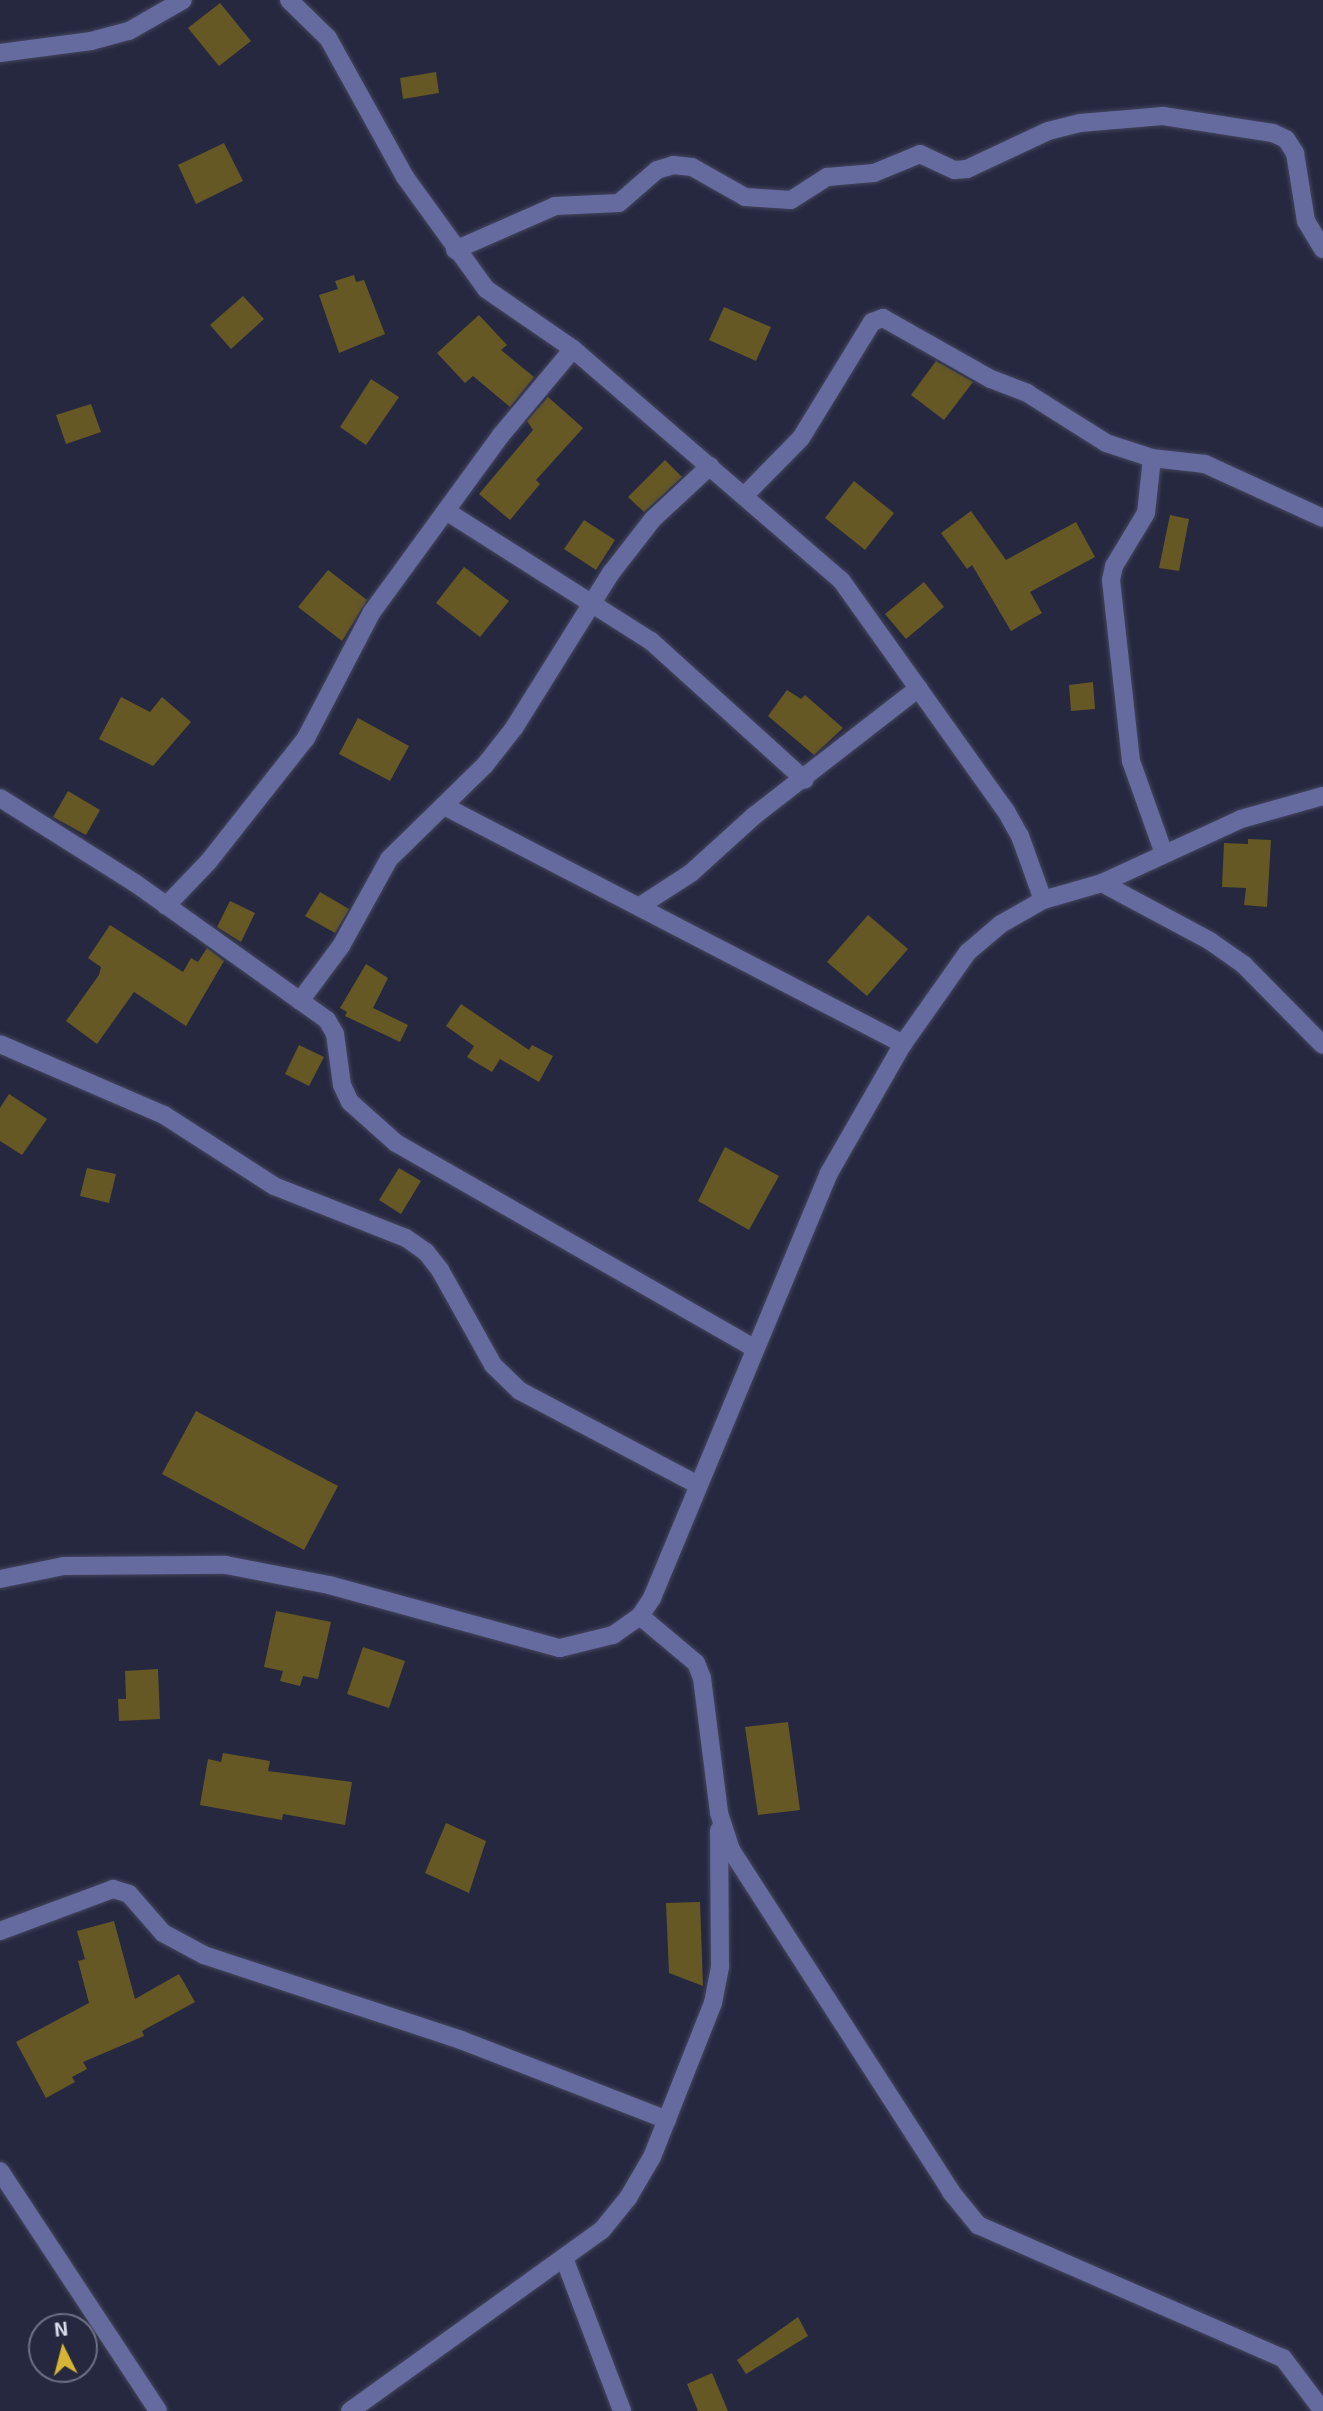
<!DOCTYPE html>
<style>
body{margin:0}
#map{position:relative;width:1323px;height:2411px;overflow:hidden;background:#262840;font-family:"Exo 2",sans-serif}
div>[style]{position:absolute}
.building>*{inset:0;background:#665824}
.roads{filter:drop-shadow(0 0 2px #43455c) drop-shadow(0 0 2px #43455c)}
.minor>*{height:18px;margin:-9px;padding:0 9px;transform-origin:9px;border-radius:9px;background:#656b9f}
span{translate:-50% -50%;white-space:nowrap;text-align:center;line-height:1.15;-webkit-text-stroke:7px #262840;paint-order:stroke}
.north{position:absolute;left:28px;top:2313px;width:70px;height:70px;box-sizing:border-box;background:#262840;border:2px solid #6e7085;border-radius:50%;rotate:354deg;font-size:19px;font-weight:700;line-height:28px;text-align:center;color:#d9dcec}
.north::after{content:'';display:block;margin:auto;width:24px;height:32px;background:#d6b534;clip-path:polygon(50% 0,100% 100%,50% 72%,0 100%)}
</style>
<div id="map">
<div class="building">
<i style="clip-path:polygon(220px 3px,251px 41px,219px 66px,188px 28px)"></i>
<i style="clip-path:polygon(436px 72px,439px 93px,403px 99px,400px 78px)"></i>
<i style="clip-path:polygon(224px 143px,243px 181px,196px 204px,178px 165px)"></i>
<i style="clip-path:polygon(354px 275px,356px 282px,364px 280px,385px 334px,339px 353px,319px 295px,338px 289px,335px 281px)"></i>
<i style="clip-path:polygon(243px 296px,264px 319px,231px 349px,210px 325px)"></i>
<i style="clip-path:polygon(724px 307px,771px 327px,756px 361px,709px 340px)"></i>
<i style="clip-path:polygon(479px 315px,507px 345px,501px 350px,534px 377px,510px 407px,473px 376px,465px 383px,437px 353px)"></i>
<i style="clip-path:polygon(936px 361px,973px 382px,944px 420px,911px 395px)"></i>
<i style="clip-path:polygon(371px 379px,399px 397px,366px 445px,340px 427px)"></i>
<i style="clip-path:polygon(548px 397px,583px 428px,536px 480px,540px 484px,510px 520px,479px 494px,533px 430px,527px 421px)"></i>
<i style="clip-path:polygon(91px 404px,101px 432px,66px 444px,56px 415px)"></i>
<i style="clip-path:polygon(665px 460px,682px 477px,644px 512px,628px 497px)"></i>
<i style="clip-path:polygon(854px 481px,894px 513px,865px 550px,825px 518px)"></i>
<i style="clip-path:polygon(971px 511px,1006px 560px,1076px 522px,1095px 557px,1030px 592px,1042px 613px,1011px 631px,972px 565px,967px 569px,941px 533px)"></i>
<i style="clip-path:polygon(1170px 515px,1189px 519px,1179px 571px,1159px 568px)"></i>
<i style="clip-path:polygon(584px 520px,615px 540px,596px 570px,564px 549px)"></i>
<i style="clip-path:polygon(464px 567px,509px 601px,480px 637px,436px 603px)"></i>
<i style="clip-path:polygon(328px 570px,367px 600px,342px 641px,298px 607px)"></i>
<i style="clip-path:polygon(924px 582px,944px 607px,906px 639px,885px 614px)"></i>
<i style="clip-path:polygon(1093px 682px,1095px 709px,1071px 711px,1069px 685px)"></i>
<i style="clip-path:polygon(787px 690px,801px 699px,805px 695px,843px 728px,814px 755px,768px 716px)"></i>
<i style="clip-path:polygon(121px 697px,150px 712px,162px 697px,191px 722px,153px 766px,99px 739px)"></i>
<i style="clip-path:polygon(358px 718px,409px 746px,390px 781px,339px 754px)"></i>
<i style="clip-path:polygon(68px 791px,100px 810px,86px 835px,53px 817px)"></i>
<i style="clip-path:polygon(1248px 839px,1271px 840px,1267px 907px,1244px 905px,1246px 888px,1222px 887px,1224px 843px,1248px 844px)"></i>
<i style="clip-path:polygon(320px 892px,349px 909px,335px 933px,305px 916px)"></i>
<i style="clip-path:polygon(230px 901px,255px 913px,241px 942px,217px 927px)"></i>
<i style="clip-path:polygon(868px 915px,908px 949px,867px 996px,827px 962px)"></i>
<i style="clip-path:polygon(110px 925px,183px 972px,191px 958px,198px 962px,207px 948px,224px 961px,186px 1026px,134px 992px,97px 1044px,66px 1021px,99px 975px,101px 967px,88px 958px)"></i>
<i style="clip-path:polygon(366px 964px,388px 978px,373px 1008px,408px 1025px,400px 1042px,345px 1016px,347px 1012px,340px 1008px)"></i>
<i style="clip-path:polygon(461px 1004px,529px 1050px,532px 1045px,553px 1056px,539px 1082px,500px 1059px,492px 1072px,467px 1057px,474px 1046px,446px 1026px)"></i>
<i style="clip-path:polygon(299px 1045px,324px 1057px,309px 1086px,285px 1074px)"></i>
<i style="clip-path:polygon(9px 1094px,47px 1119px,22px 1155px,0 1141px,0 1108px)"></i>
<i style="clip-path:polygon(725px 1147px,779px 1176px,749px 1230px,698px 1201px)"></i>
<i style="clip-path:polygon(87px 1168px,116px 1174px,109px 1203px,80px 1196px)"></i>
<i style="clip-path:polygon(399px 1168px,421px 1181px,401px 1214px,379px 1200px)"></i>
<i style="clip-path:polygon(196px 1411px,338px 1486px,304px 1550px,162px 1474px)"></i>
<i style="clip-path:polygon(276px 1611px,331px 1622px,318px 1679px,303px 1676px,300px 1686px,280px 1681px,283px 1671px,264px 1667px)"></i>
<i style="clip-path:polygon(363px 1647px,405px 1661px,389px 1708px,347px 1694px)"></i>
<i style="clip-path:polygon(158px 1669px,160px 1719px,119px 1721px,118px 1699px,126px 1699px,125px 1671px)"></i>
<i style="clip-path:polygon(788px 1722px,800px 1810px,758px 1815px,745px 1727px)"></i>
<i style="clip-path:polygon(223px 1753px,270px 1761px,268px 1771px,352px 1782px,345px 1825px,283px 1814px,282px 1820px,200px 1805px,208px 1759px,221px 1762px)"></i>
<i style="clip-path:polygon(446px 1823px,486px 1841px,469px 1893px,425px 1873px)"></i>
<i style="clip-path:polygon(700px 1902px,703px 1986px,669px 1973px,666px 1903px)"></i>
<i style="clip-path:polygon(114px 1921px,135px 1999px,179px 1974px,195px 2002px,142px 2031px,144px 2036px,83px 2062px,87px 2069px,72px 2077px,75px 2082px,46px 2098px,16px 2042px,89px 2003px,78px 1961px,85px 1959px,77px 1931px)"></i>
<i style="clip-path:polygon(798px 2317px,808px 2336px,746px 2374px,737px 2360px)"></i>
<i style="clip-path:polygon(712px 2373px,728px 2411px,698px 2411px,687px 2384px)"></i>
</div>
<div class="roads">
<div class="minor">
<i style="left:289px;top:0;width:54px;rotate:44.3deg"></i>
<i style="left:328px;top:38px;width:159px;rotate:61deg"></i>
<i style="left:405px;top:177px;width:138px;rotate:54.1deg"></i>
<i style="left:486px;top:289px;width:106px;rotate:34.6deg"></i>
<i style="left:573px;top:349px;width:354px;rotate:40.8deg"></i>
<i style="left:841px;top:580px;width:284px;rotate:54.5deg"></i>
<i style="left:1006px;top:811px;width:29px;rotate:61deg"></i>
<i style="left:1020px;top:836px;width:68px;rotate:70.2deg"></i>
<i style="left:0;top:53px;width:92px;rotate:-7.5deg"></i>
<i style="left:91px;top:41px;width:39px;rotate:-15deg"></i>
<i style="left:129px;top:31px;width:62px;rotate:-29.9deg"></i>
<i style="left:455px;top:250px;width:109px;rotate:-23.7deg"></i>
<i style="left:555px;top:206px;width:64px;rotate:-2.7deg"></i>
<i style="left:619px;top:203px;width:50px;rotate:-41deg"></i>
<i style="left:657px;top:170px;width:17px;rotate:-17deg"></i>
<i style="left:673px;top:165px;width:19px;rotate:6deg"></i>
<i style="left:692px;top:167px;width:61px;rotate:29.5deg"></i>
<i style="left:745px;top:197px;width:46px;rotate:3.7deg"></i>
<i style="left:791px;top:200px;width:43px;rotate:-32.6deg"></i>
<i style="left:827px;top:177px;width:47px;rotate:-4.9deg"></i>
<i style="left:874px;top:173px;width:50px;rotate:-22.4deg"></i>
<i style="left:920px;top:154px;width:38px;rotate:25deg"></i>
<i style="left:955px;top:170px;width:12px;rotate:-5deg"></i>
<i style="left:967px;top:169px;width:89px;rotate:-25.1deg"></i>
<i style="left:1048px;top:131px;width:33px;rotate:-14deg"></i>
<i style="left:1080px;top:123px;width:83px;rotate:-4.8deg"></i>
<i style="left:1163px;top:116px;width:111px;rotate:8.8deg"></i>
<i style="left:1273px;top:133px;width:14px;rotate:25deg"></i>
<i style="left:1286px;top:139px;width:17px;rotate:57deg"></i>
<i style="left:1295px;top:153px;width:69px;rotate:80.8deg"></i>
<i style="left:1306px;top:221px;width:33px;rotate:59deg"></i>
<i style="left:1152px;top:458px;width:55px;rotate:96.2deg"></i>
<i style="left:1146px;top:513px;width:62px;rotate:121.1deg"></i>
<i style="left:1114px;top:566px;width:14px;rotate:102deg"></i>
<i style="left:1111px;top:580px;width:182px;rotate:83.7deg"></i>
<i style="left:1131px;top:761px;width:96px;rotate:70.4deg"></i>
<i style="left:746px;top:494px;width:78px;rotate:-45.5deg"></i>
<i style="left:801px;top:438px;width:136px;rotate:-58.5deg"></i>
<i style="left:872px;top:322px;width:12px;rotate:-20deg"></i>
<i style="left:883px;top:318px;width:124px;rotate:29.5deg"></i>
<i style="left:991px;top:379px;width:39px;rotate:21deg"></i>
<i style="left:1027px;top:393px;width:93px;rotate:32.3deg"></i>
<i style="left:1106px;top:443px;width:48px;rotate:18.1deg"></i>
<i style="left:1152px;top:458px;width:53px;rotate:6.5deg"></i>
<i style="left:1205px;top:464px;width:130px;rotate:24.6deg"></i>
<i style="left:446px;top:511px;width:243px;rotate:32.4deg"></i>
<i style="left:651px;top:641px;width:207px;rotate:42.1deg"></i>
<i style="left:0;top:798px;width:160px;rotate:32.2deg"></i>
<i style="left:135px;top:883px;width:236px;rotate:35.5deg"></i>
<i style="left:327px;top:1020px;width:16px;rotate:60deg"></i>
<i style="left:335px;top:1034px;width:51px;rotate:82.2deg"></i>
<i style="left:342px;top:1085px;width:19px;rotate:65deg"></i>
<i style="left:350px;top:1102px;width:62px;rotate:41.7deg"></i>
<i style="left:396px;top:1143px;width:413px;rotate:29.8deg"></i>
<i style="left:446px;top:807px;width:515px;rotate:27.41deg"></i>
<i style="left:1102px;top:883px;width:153px;rotate:-24.7deg"></i>
<i style="left:1241px;top:819px;width:85px;rotate:-15.7deg"></i>
<i style="left:166px;top:906px;width:62px;rotate:-46.3deg"></i>
<i style="left:209px;top:861px;width:157px;rotate:-51.7deg"></i>
<i style="left:306px;top:738px;width:142px;rotate:-62.4deg"></i>
<i style="left:372px;top:612px;width:219px;rotate:-53.9deg"></i>
<i style="left:501px;top:435px;width:112px;rotate:-50.1deg"></i>
<i style="left:640px;top:906px;width:61px;rotate:-32.9deg"></i>
<i style="left:691px;top:873px;width:86px;rotate:-42.2deg"></i>
<i style="left:755px;top:815px;width:207px;rotate:-37.8deg"></i>
<i style="left:300px;top:1001px;width:69px;rotate:-53.3deg"></i>
<i style="left:341px;top:946px;width:99px;rotate:-61.1deg"></i>
<i style="left:389px;top:859px;width:134px;rotate:-44.4deg"></i>
<i style="left:485px;top:765px;width:47px;rotate:-51.9deg"></i>
<i style="left:514px;top:728px;width:183px;rotate:-58deg"></i>
<i style="left:611px;top:573px;width:68px;rotate:-52.1deg"></i>
<i style="left:653px;top:519px;width:78px;rotate:-42.9deg"></i>
<i style="left:0;top:1044px;width:179px;rotate:23.4deg"></i>
<i style="left:164px;top:1115px;width:131px;rotate:32.8deg"></i>
<i style="left:274px;top:1186px;width:142px;rotate:21.5deg"></i>
<i style="left:406px;top:1238px;width:24px;rotate:35deg"></i>
<i style="left:426px;top:1252px;width:23px;rotate:52deg"></i>
<i style="left:440px;top:1270px;width:109px;rotate:60.8deg"></i>
<i style="left:493px;top:1365px;width:37px;rotate:44deg"></i>
<i style="left:520px;top:1391px;width:201px;rotate:27.8deg"></i>
<i style="left:0;top:1579px;width:65px;rotate:-11.5deg"></i>
<i style="left:64px;top:1566px;width:162px;rotate:-0.4deg"></i>
<i style="left:226px;top:1565px;width:105px;rotate:11deg"></i>
<i style="left:329px;top:1585px;width:239px;rotate:15.3deg"></i>
<i style="left:560px;top:1648px;width:55px;rotate:-13.8deg"></i>
<i style="left:613px;top:1635px;width:33px;rotate:-35deg"></i>
<i style="left:640px;top:1616px;width:22px;rotate:-56deg"></i>
<i style="left:652px;top:1598px;width:460px;rotate:-67.4deg"></i>
<i style="left:829px;top:1173px;width:149px;rotate:-60.2deg"></i>
<i style="left:903px;top:1044px;width:113px;rotate:-54.8deg"></i>
<i style="left:968px;top:952px;width:43px;rotate:-40.3deg"></i>
<i style="left:1001px;top:924px;width:48px;rotate:-29.7deg"></i>
<i style="left:1043px;top:900px;width:61px;rotate:-16.1deg"></i>
<i style="left:1102px;top:883px;width:123px;rotate:28.2deg"></i>
<i style="left:1210px;top:941px;width:42px;rotate:35.2deg"></i>
<i style="left:1244px;top:965px;width:112px;rotate:45.4deg"></i>
<i style="left:640px;top:1616px;width:73px;rotate:40deg"></i>
<i style="left:696px;top:1663px;width:16px;rotate:68deg"></i>
<i style="left:702px;top:1678px;width:136px;rotate:82.8deg"></i>
<i style="left:719px;top:1813px;width:39px;rotate:72deg"></i>
<i style="left:731px;top:1850px;width:407px;rotate:57.2deg"></i>
<i style="left:951px;top:2192px;width:43px;rotate:50.7deg"></i>
<i style="left:978px;top:2225px;width:333px;rotate:23.6deg"></i>
<i style="left:1283px;top:2358px;width:66px;rotate:53deg"></i>
<i style="left:0;top:1931px;width:121px;rotate:-20.4deg"></i>
<i style="left:113px;top:1889px;width:17px;rotate:17deg"></i>
<i style="left:129px;top:1894px;width:52px;rotate:48.9deg"></i>
<i style="left:163px;top:1933px;width:47px;rotate:28.2deg"></i>
<i style="left:204px;top:1955px;width:271px;rotate:18.3deg"></i>
<i style="left:461px;top:2040px;width:221px;rotate:21.2deg"></i>
<i style="left:0;top:2171px;width:287px;rotate:56.6deg"></i>
<i style="left:564px;top:2258px;width:164px;rotate:69.2deg"></i>
<i style="left:350px;top:2411px;width:310px;rotate:-35.7deg"></i>
<i style="left:602px;top:2230px;width:41px;rotate:-50.9deg"></i>
<i style="left:628px;top:2198px;width:48px;rotate:-59.7deg"></i>
<i style="left:652px;top:2157px;width:166px;rotate:-68.4deg"></i>
<i style="left:713px;top:2003px;width:38px;rotate:-79deg"></i>
<i style="left:720px;top:1966px;width:136px;rotate:-90.4deg"></i>
</div>
</div>
<div class="north">N</div>
</div>
